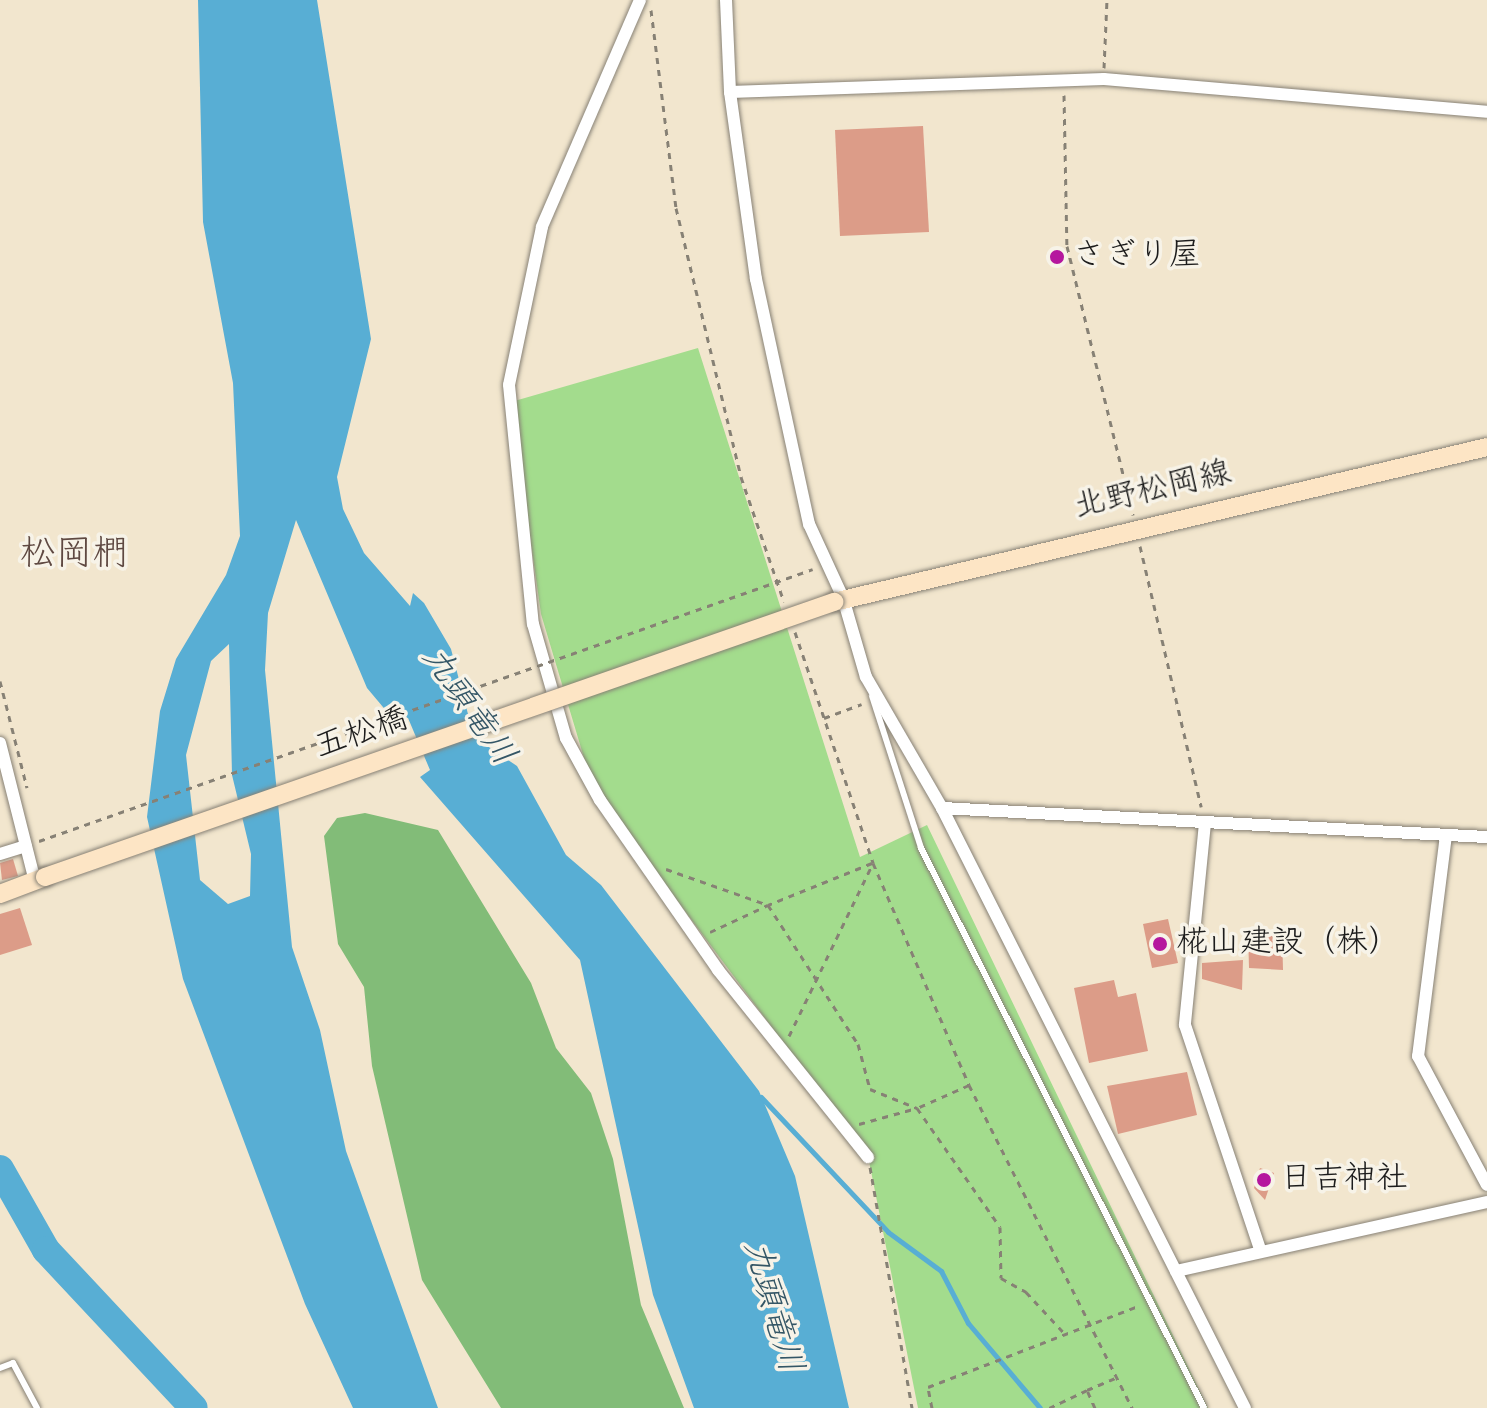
<!DOCTYPE html>
<meta charset="utf-8">
<style>
body{margin:0}
#map{position:relative;width:1487px;height:1408px;overflow:hidden;background:#f2e6ce;font-family:"Indie Flower","Klee One",sans-serif}
div>[style]{position:absolute}
.green>*{inset:0;background:#a3dc8d}
.forest>*{inset:0;background:#82bc78}
.water>*{inset:0;background:#58aed4}
.stream>*{height:5px;margin:-2.5px;padding:0 2.5px;transform-origin:2.5px;border-radius:2.5px;background:#58aed4}
.river>*{height:28px;margin:-14px;padding:0 14px;transform-origin:14px;border-radius:14px;background:#58aed4}
.building>*{inset:0;background:#dc9c88}
.path>*{height:3px;margin-top:-1.5px;transform-origin:0;background:repeating-linear-gradient(90deg,#878175 0 6px,transparent 0 12px)}
.roads{filter:drop-shadow(0 0 2px #878175) drop-shadow(0 0 2px #878175)}
.lane>*{height:6px;margin:-3px;padding:0 3px;transform-origin:3px;border-radius:3px;background:#fff}
.street>*{height:12px;margin:-6px;padding:0 6px;transform-origin:6px;border-radius:6px;background:#fff}
.secondary>*{height:18px;margin:-9px;padding:0 9px;transform-origin:9px;border-radius:9px;background:#fde5c5}
.path-bridge>*{height:3px;margin-top:-1.5px;transform-origin:0;background:repeating-linear-gradient(90deg,#878175 0 6px,transparent 0 12px)}
.bridges{filter:drop-shadow(0 0 2px #878175) drop-shadow(0 0 2px #878175)}
.secondary-bridge>*{height:18px;margin:-9px;padding:0 9px;transform-origin:9px;border-radius:9px;background:#fde5c5}
.dots>*{width:22px;height:22px;translate:-50% -50%;box-sizing:border-box;border:4px solid #f7f3e8;border-radius:50%}
span{translate:-50% -50%;white-space:nowrap;text-align:center;line-height:1.15;-webkit-text-stroke:7px #f7f3e8;paint-order:stroke}
.poi-label{font-size:32px;color:#1c1c1c}
.left{translate:0 -50%;text-align:left}
.street-label{font-size:32px;color:#1c1c1c}
.water-label{font-size:34px;color:#345666;font-style:italic}
.quarter-label{font-size:36px;color:#5f4942}
</style>
<div id="map">
<div class="green">
<i style="clip-path:polygon(698px 348px,860px 857px,927px 825px,1208px 1408px,918px 1408px,868px 1156px,593px 788px,541px 614px,511px 402px)"></i>
</div>
<div class="forest">
<i style="clip-path:polygon(365px 813px,438px 830px,531px 983px,556px 1048px,591px 1093px,613px 1159px,641px 1305px,684px 1408px,501px 1408px,422px 1280px,372px 1066px,364px 987px,338px 944px,324px 836px,337px 818px)"></i>
</div>
<div class="water">
<i style="clip-path:polygon(evenodd,198px 0,317px 0,371px 339px,337px 477px,343px 509px,364px 553px,410px 606px,413px 593px,424px 603px,451px 649px,474px 737px,517px 766px,566px 855px,601px 885px,759px 1091px,795px 1176px,849px 1408px,694px 1408px,653px 1295px,580px 960px,420px 777px,430px 770px,408px 718px,388px 713px,367px 688px,296px 520px,268px 613px,265px 670px,292px 947px,320px 1030px,346px 1151px,438px 1408px,353px 1408px,305px 1304px,183px 979px,147px 817px,160px 711px,176px 659px,226px 575px,240px 536px,233px 383px,203px 222px,198px 0,229px 644px,232px 775px,251px 854px,250px 896px,228px 904px,200px 880px,186px 755px,211px 661px,229px 644px)"></i>
</div>
<div class="stream">
<i style="left:761px;top:1097px;width:185px;rotate:46.7deg"></i>
<i style="left:888px;top:1232px;width:66px;rotate:36.3deg"></i>
<i style="left:941px;top:1271px;width:59px;rotate:62.6deg"></i>
<i style="left:968px;top:1323px;width:111px;rotate:49.7deg"></i>
</div>
<div class="river">
<i style="left:0;top:1169px;width:93px;rotate:60.4deg"></i>
<i style="left:46px;top:1250px;width:216px;rotate:46.9deg"></i>
</div>
<div class="building">
<i style="clip-path:polygon(923px 126px,929px 232px,840px 236px,835px 130px)"></i>
<i style="clip-path:polygon(13px 859px,18px 876px,2px 880px,0 863px)"></i>
<i style="clip-path:polygon(20px 908px,32px 945px,0 955px,0 914px)"></i>
<i style="clip-path:polygon(1168px 919px,1178px 963px,1152px 968px,1143px 924px)"></i>
<i style="clip-path:polygon(1282px 930px,1283px 970px,1249px 968px,1248px 931px)"></i>
<i style="clip-path:polygon(1243px 960px,1242px 990px,1202px 979px,1202px 963px)"></i>
<i style="clip-path:polygon(1114px 980px,1118px 997px,1136px 993px,1148px 1051px,1089px 1063px,1074px 988px)"></i>
<i style="clip-path:polygon(1187px 1072px,1197px 1115px,1118px 1134px,1107px 1086px)"></i>
<i style="clip-path:polygon(1260px 1168px,1274px 1173px,1265px 1200px,1254px 1188px)"></i>
</div>
<div class="path">
<i style="left:651px;top:10px;width:200px;rotate:82.8deg"></i>
<i style="left:676px;top:208px;width:277px;rotate:76.4deg"></i>
<i style="left:741px;top:477px;width:132px;rotate:71deg"></i>
<i style="left:1104px;top:68px;width:68px;rotate:-87.5deg"></i>
<i style="left:1064px;top:95px;width:151px;rotate:88.9deg"></i>
<i style="left:1067px;top:246px;width:277px;rotate:76.2deg"></i>
<i style="left:1140px;top:546px;width:268px;rotate:76.8deg"></i>
<i style="left:795px;top:632px;width:244px;rotate:71.3deg"></i>
<i style="left:873px;top:863px;width:242px;rotate:66.6deg"></i>
<i style="left:969px;top:1085px;width:362px;rotate:63.2deg"></i>
<i style="left:0;top:681px;width:110px;rotate:75.8deg"></i>
<i style="left:824px;top:718px;width:40px;rotate:-20.2deg"></i>
<i style="left:872px;top:863px;width:112px;rotate:158deg"></i>
<i style="left:768px;top:905px;width:166px;rotate:57.1deg"></i>
<i style="left:858px;top:1044px;width:47px;rotate:75.1deg"></i>
<i style="left:870px;top:1089px;width:51px;rotate:22deg"></i>
<i style="left:666px;top:869px;width:108px;rotate:19.4deg"></i>
<i style="left:710px;top:932px;width:64px;rotate:-25deg"></i>
<i style="left:789px;top:1036px;width:192px;rotate:-64.1deg"></i>
<i style="left:969px;top:1085px;width:57px;rotate:156.1deg"></i>
<i style="left:917px;top:1108px;width:145px;rotate:55.1deg"></i>
<i style="left:1000px;top:1227px;width:51px;rotate:88.9deg"></i>
<i style="left:1001px;top:1278px;width:29px;rotate:29deg"></i>
<i style="left:1026px;top:1292px;width:57px;rotate:47.1deg"></i>
<i style="left:859px;top:1124px;width:60px;rotate:-15.4deg"></i>
<i style="left:870px;top:1167px;width:245px;rotate:80.1deg"></i>
<i style="left:932px;top:1408px;width:21px;rotate:-101deg"></i>
<i style="left:928px;top:1387px;width:227px;rotate:-21.1deg"></i>
<i style="left:1049px;top:1408px;width:42px;rotate:-25.3deg"></i>
<i style="left:1095px;top:1408px;width:20px;rotate:-114deg"></i>
<i style="left:1087px;top:1390px;width:33px;rotate:-23deg"></i>
</div>
<div class="roads">
<div class="lane">
<i style="left:872px;top:696px;width:160px;rotate:72.1deg"></i>
<i style="left:921px;top:848px;width:627px;rotate:63.19deg"></i>
<i style="left:0;top:1368px;width:14px;rotate:-21deg"></i>
<i style="left:13px;top:1363px;width:51px;rotate:61.9deg"></i>
</div>
<div class="street">
<i style="left:640px;top:0;width:247px;rotate:113.4deg"></i>
<i style="left:542px;top:227px;width:161px;rotate:101.8deg"></i>
<i style="left:509px;top:385px;width:240px;rotate:84.3deg"></i>
<i style="left:533px;top:624px;width:119px;rotate:73.9deg"></i>
<i style="left:566px;top:738px;width:71px;rotate:61.3deg"></i>
<i style="left:600px;top:800px;width:207px;rotate:55.2deg"></i>
<i style="left:718px;top:970px;width:240px;rotate:51.3deg"></i>
<i style="left:726px;top:0;width:92px;rotate:87.5deg"></i>
<i style="left:730px;top:92px;width:189px;rotate:82.1deg"></i>
<i style="left:756px;top:279px;width:251px;rotate:77.8deg"></i>
<i style="left:809px;top:524px;width:81px;rotate:65.3deg"></i>
<i style="left:843px;top:598px;width:82px;rotate:73.8deg"></i>
<i style="left:866px;top:677px;width:151px;rotate:59.9deg"></i>
<i style="left:942px;top:808px;width:546px;rotate:3.05deg"></i>
<i style="left:730px;top:92px;width:374px;rotate:-2deg"></i>
<i style="left:1104px;top:79px;width:384px;rotate:4.9deg"></i>
<i style="left:0;top:743px;width:142px;rotate:75.8deg"></i>
<i style="left:942px;top:808px;width:672px;rotate:63.21deg"></i>
<i style="left:1205px;top:823px;width:203px;rotate:95.7deg"></i>
<i style="left:1185px;top:1025px;width:239px;rotate:71.5deg"></i>
<i style="left:1446px;top:835px;width:223px;rotate:97.2deg"></i>
<i style="left:1418px;top:1056px;width:146px;rotate:61.9deg"></i>
<i style="left:0;top:854px;width:27px;rotate:-17deg"></i>
<i style="left:1176px;top:1271px;width:319px;rotate:-12.5deg"></i>
</div>
<div class="secondary">
<i style="left:834px;top:602px;width:671px;rotate:-13.35deg"></i>
<i style="left:0;top:894px;width:48px;rotate:-20.7deg"></i>
</div>
</div>
<div class="path-bridge">
<i style="left:39px;top:841px;width:820px;rotate:-19.36deg"></i>
</div>
<div class="bridges">
<div class="secondary-bridge">
<i style="left:45px;top:877px;width:836px;rotate:-19.22deg"></i>
</div>
</div>
<div class="dots">
<i style="left:1057px;top:257px;background:#b5179e"></i>
<i style="left:1160px;top:944px;background:#b5179e"></i>
<i style="left:1264px;top:1180px;background:#b5179e"></i>
</div>
<div class="poi-label">
<span class="left" style="left:1073px;top:257px">さぎり屋</span>
<span class="left" style="left:1176px;top:944px">椛山建設（株）</span>
<span class="left" style="left:1280px;top:1180px">日吉神社</span>
</div>
<div class="street-label">
<span style="left:1153px;top:492px;rotate:-13deg">北野松岡線</span>
<span style="left:362px;top:735px;rotate:-19deg">五松橋</span>
</div>
<div class="water-label">
<span style="left:467px;top:707px;rotate:55deg">九頭竜川</span>
<span style="left:771px;top:1307px;rotate:74deg">九頭竜川</span>
</div>
<div class="quarter-label">
<span style="left:74px;top:556px">松岡椚</span>
</div>
</div>
